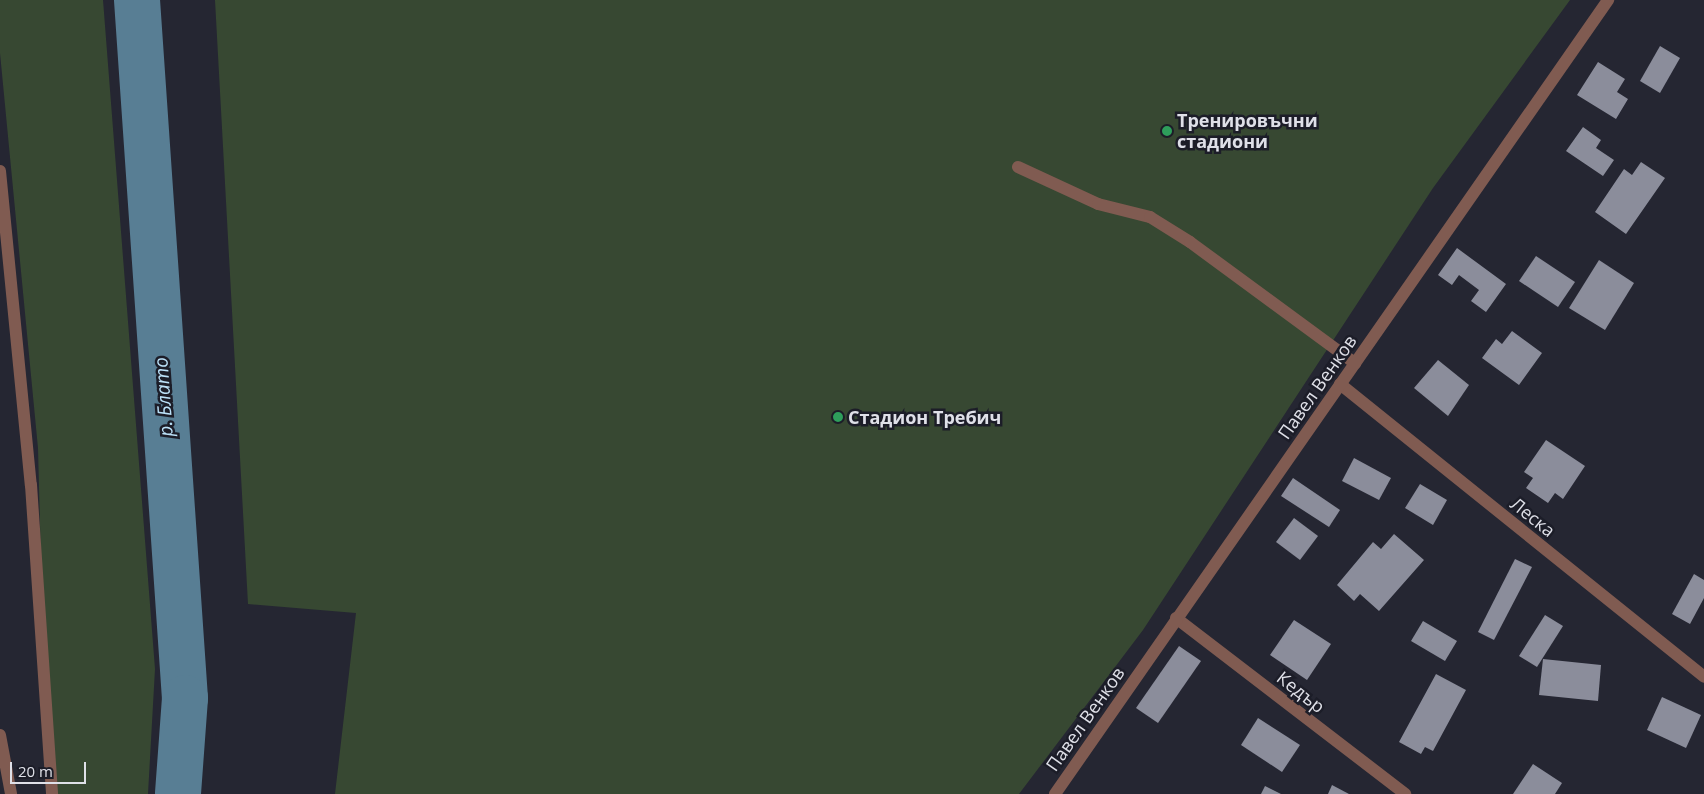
<!DOCTYPE html>
<meta charset="utf-8">
<style>
body{margin:0}
#map{position:relative;width:1704px;height:794px;overflow:hidden;background:#252632;font-family:"Open Sans",sans-serif}
div>[style]{position:absolute}
.green>*{inset:0;background:#374832}
.river>*{height:46px;margin:-23px;padding:0 23px;transform-origin:23px;border-radius:23px;background:#587e94}
.building>*{inset:0;background:#8b8d9b}
.service>*{height:12px;margin:-6px;padding:0 6px;transform-origin:6px;border-radius:6px;background:#805b51}
.minor>*{height:12px;margin:-6px;padding:0 6px;transform-origin:6px;border-radius:6px;background:#805b51}
.dots>*{width:14px;height:14px;translate:-50% -50%;box-sizing:border-box;border:2px solid #1c1d28;border-radius:50%}
span{translate:-50% -50%;white-space:nowrap;text-align:center;line-height:1.15;-webkit-text-stroke:5px #1c1d28;paint-order:stroke}
.poi-label{font-size:18px;color:#dfe0e8;font-weight:700}
.left{translate:0 -50%;text-align:left}
.street-label{font-size:18px;color:#dfe0e8}
.water-label{font-size:19px;color:#bce2f9;font-style:italic}
.scale{position:absolute;left:10px;top:762px;width:76px;height:22px;box-sizing:border-box;border:2px solid #dfe0e8;border-top:0;padding-left:6px;font-size:15px;line-height:18px;white-space:nowrap;color:#dfe0e8;-webkit-text-stroke:4px #1c1d28;paint-order:stroke}
</style>
<div id="map">
<div class="green">
<i style="clip-path:polygon(0 0,103px 0,155px 669px,148px 794px,47px 794px,38px 448px,0 53px)"></i>
<i style="clip-path:polygon(215px 0,1570px 0,1433px 188px,1143px 630px,1019px 794px,335px 794px,356px 613px,248px 604px)"></i>
</div>
<div class="river">
<i style="left:137px;top:0;width:700px;rotate:86.07deg"></i>
<i style="left:185px;top:698px;width:96px;rotate:94.2deg"></i>
</div>
<div class="building">
<i style="clip-path:polygon(1660px 46px,1680px 58px,1660px 93px,1640px 81px)"></i>
<i style="clip-path:polygon(1598px 62px,1625px 79px,1617px 92px,1628px 99px,1616px 119px,1577px 95px)"></i>
<i style="clip-path:polygon(1583px 127px,1601px 140px,1596px 148px,1614px 160px,1603px 176px,1566px 151px)"></i>
<i style="clip-path:polygon(1641px 162px,1665px 178px,1626px 234px,1595px 212px,1624px 169px,1632px 175px)"></i>
<i style="clip-path:polygon(1457px 248px,1506px 284px,1486px 312px,1471px 301px,1479px 290px,1459px 275px,1452px 285px,1438px 275px)"></i>
<i style="clip-path:polygon(1536px 256px,1575px 282px,1558px 307px,1519px 281px)"></i>
<i style="clip-path:polygon(1599px 260px,1634px 283px,1605px 330px,1569px 308px)"></i>
<i style="clip-path:polygon(1512px 331px,1542px 353px,1519px 385px,1482px 358px,1496px 339px,1502px 344px)"></i>
<i style="clip-path:polygon(1438px 360px,1469px 385px,1448px 416px,1414px 388px)"></i>
<i style="clip-path:polygon(1546px 440px,1585px 466px,1563px 499px,1555px 493px,1548px 503px,1526px 488px,1533px 478px,1524px 472px)"></i>
<i style="clip-path:polygon(1354px 458px,1391px 478px,1379px 500px,1342px 481px)"></i>
<i style="clip-path:polygon(1293px 478px,1340px 510px,1329px 527px,1281px 496px)"></i>
<i style="clip-path:polygon(1420px 484px,1447px 500px,1433px 525px,1405px 508px)"></i>
<i style="clip-path:polygon(1294px 518px,1318px 536px,1300px 560px,1276px 542px)"></i>
<i style="clip-path:polygon(1394px 534px,1424px 560px,1379px 611px,1360px 594px,1354px 601px,1337px 585px,1373px 542px,1381px 549px)"></i>
<i style="clip-path:polygon(1515px 559px,1532px 567px,1494px 640px,1478px 632px)"></i>
<i style="clip-path:polygon(1694px 574px,1704px 580px,1704px 598px,1690px 624px,1672px 614px)"></i>
<i style="clip-path:polygon(1545px 615px,1563px 626px,1537px 667px,1519px 656px)"></i>
<i style="clip-path:polygon(1294px 620px,1331px 644px,1307px 680px,1270px 655px)"></i>
<i style="clip-path:polygon(1423px 621px,1457px 641px,1445px 661px,1411px 641px)"></i>
<i style="clip-path:polygon(1179px 646px,1201px 661px,1158px 723px,1136px 708px)"></i>
<i style="clip-path:polygon(1543px 659px,1601px 665px,1598px 701px,1539px 695px)"></i>
<i style="clip-path:polygon(1436px 674px,1466px 690px,1433px 751px,1425px 747px,1421px 754px,1399px 742px)"></i>
<i style="clip-path:polygon(1662px 697px,1701px 715px,1686px 748px,1647px 730px)"></i>
<i style="clip-path:polygon(1258px 718px,1300px 745px,1282px 772px,1241px 745px)"></i>
<i style="clip-path:polygon(1533px 764px,1562px 783px,1555px 794px,1513px 794px)"></i>
<i style="clip-path:polygon(1332px 785px,1349px 794px,1328px 794px)"></i>
<i style="clip-path:polygon(1265px 786px,1281px 794px,1261px 794px)"></i>
</div>
<div class="service">
<i style="left:1018px;top:167px;width:88px;rotate:24.8deg"></i>
<i style="left:1098px;top:204px;width:54px;rotate:14deg"></i>
<i style="left:1150px;top:217px;width:47px;rotate:32deg"></i>
<i style="left:1190px;top:242px;width:205px;rotate:36.3deg"></i>
<i style="left:0;top:171px;width:316px;rotate:84.4deg"></i>
<i style="left:31px;top:485px;width:310px;rotate:86.1deg"></i>
<i style="left:0;top:735px;width:60px;rotate:79.4deg"></i>
</div>
<div class="minor">
<i style="left:1340px;top:384px;width:467px;rotate:38.8deg"></i>
<i style="left:1176px;top:618px;width:289px;rotate:37.5deg"></i>
<i style="left:1055px;top:794px;width:968px;rotate:-55.14deg"></i>
</div>
<div class="dots">
<i style="left:1167px;top:131px;background:#2e9e5b"></i>
<i style="left:838px;top:417px;background:#2e9e5b"></i>
</div>
<div class="poi-label">
<span class="left" style="left:1177px;top:131px">Тренировъчни<br>стадиони</span>
<span class="left" style="left:848px;top:417px">Стадион Требич</span>
</div>
<div class="street-label">
<span style="left:1317px;top:387px;rotate:-55deg">Павел Венков</span>
<span style="left:1533px;top:517px;rotate:39deg">Леска</span>
<span style="left:1301px;top:692px;rotate:38deg">Кедър</span>
<span style="left:1085px;top:719px;rotate:-55deg">Павел Венков</span>
</div>
<div class="water-label">
<span style="left:164px;top:397px;rotate:-94deg">р. Блато</span>
</div>
<div class="scale">20 m</div>
</div>
